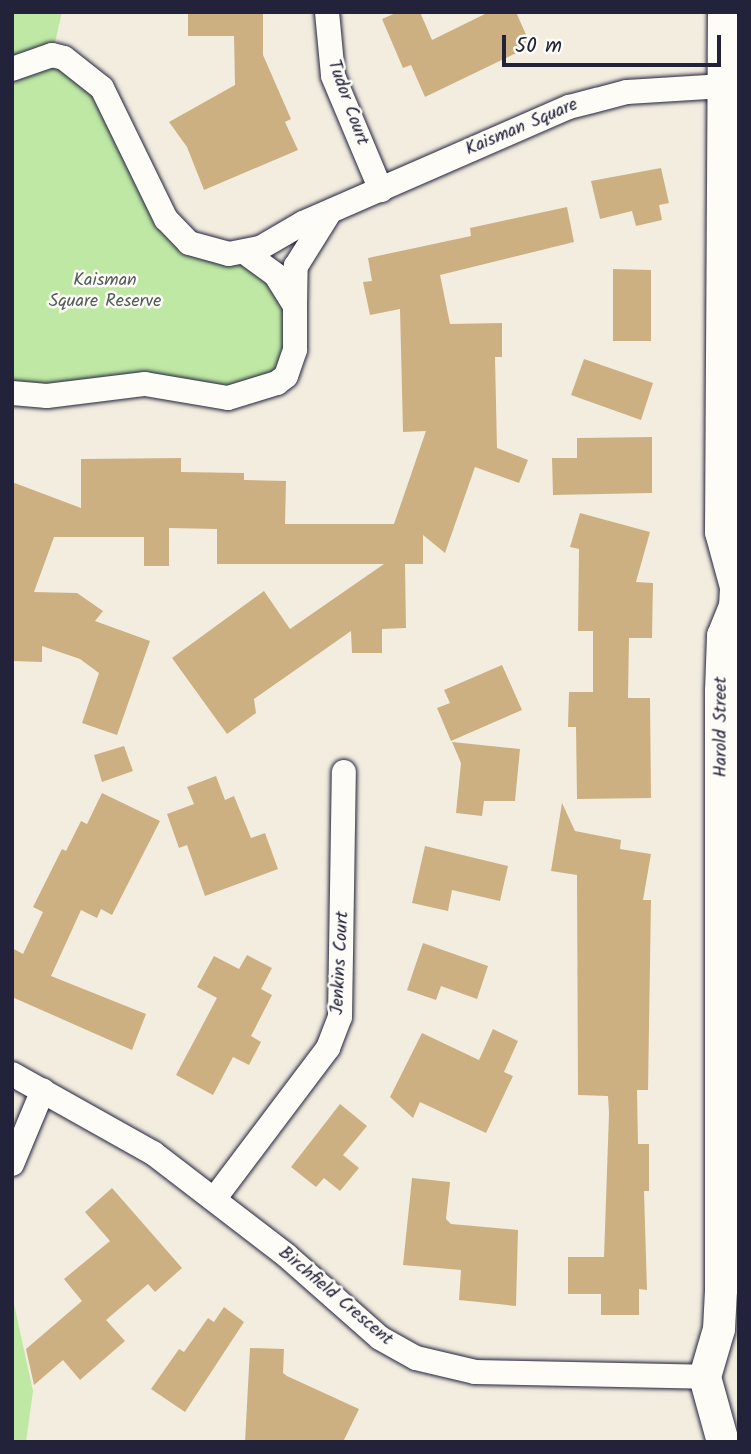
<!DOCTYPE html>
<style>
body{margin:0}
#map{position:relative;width:751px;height:1454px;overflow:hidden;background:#f3ede0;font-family:Kalam,sans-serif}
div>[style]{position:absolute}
.green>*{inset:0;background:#bfe8a5}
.building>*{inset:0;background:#cdb082}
.roads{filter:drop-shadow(0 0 2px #22223b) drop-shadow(0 0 2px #22223b)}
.minor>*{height:24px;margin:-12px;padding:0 12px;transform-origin:12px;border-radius:12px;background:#fdfcf7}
.tertiary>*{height:32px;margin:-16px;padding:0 16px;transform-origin:16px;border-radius:16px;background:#fdfcf7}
span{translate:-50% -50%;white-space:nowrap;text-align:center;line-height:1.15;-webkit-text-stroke:5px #fdfcf7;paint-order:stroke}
.street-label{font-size:18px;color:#22223b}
.park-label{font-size:18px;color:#515d5b}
.frame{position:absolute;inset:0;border:14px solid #22223b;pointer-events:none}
.scale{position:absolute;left:502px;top:35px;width:219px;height:32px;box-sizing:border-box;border:4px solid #22223b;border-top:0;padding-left:9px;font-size:21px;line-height:24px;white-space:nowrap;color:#22223b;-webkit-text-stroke:5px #fdfcf7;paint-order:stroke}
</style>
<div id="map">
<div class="green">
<i style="clip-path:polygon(12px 12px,62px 12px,52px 55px,102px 88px,175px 231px,254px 257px,296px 329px,266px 388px,12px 393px)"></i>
<i style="clip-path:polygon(12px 1295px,33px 1391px,26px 1442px,12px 1442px)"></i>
</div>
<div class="building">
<i style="clip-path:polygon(188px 12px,263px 12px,263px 55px,291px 119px,285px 122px,298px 150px,204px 190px,187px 147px,169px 122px,235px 85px,234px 36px,188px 36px)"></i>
<i style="clip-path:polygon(398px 12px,420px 12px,432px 40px,489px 12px,516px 12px,531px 46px,425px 97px,411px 65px,403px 68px,382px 19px)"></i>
<i style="clip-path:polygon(661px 168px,669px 203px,659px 205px,662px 220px,636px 226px,632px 211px,600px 219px,591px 181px)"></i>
<i style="clip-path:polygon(567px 207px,574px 242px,440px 275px,450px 324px,502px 323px,502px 357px,495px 357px,497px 448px,528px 460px,519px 483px,475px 467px,445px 553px,423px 535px,423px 564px,405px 564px,406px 628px,382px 629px,382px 653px,352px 653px,351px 631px,254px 699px,256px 713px,227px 734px,172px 658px,264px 591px,290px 629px,384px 564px,217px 564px,217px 529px,169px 528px,169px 566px,144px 566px,144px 537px,54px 537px,34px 592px,77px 593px,103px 611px,95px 621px,150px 641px,117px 735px,82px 723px,99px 673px,80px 659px,42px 646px,42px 662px,12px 661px,12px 482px,81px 508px,81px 459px,181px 458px,181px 472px,244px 473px,244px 480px,286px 481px,285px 524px,394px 524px,426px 431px,403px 432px,400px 309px,370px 315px,363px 282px,372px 281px,368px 258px,471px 236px,470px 228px)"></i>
<i style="clip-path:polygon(613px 269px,651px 270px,651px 341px,613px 341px)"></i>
<i style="clip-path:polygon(584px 359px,653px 383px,641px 420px,571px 395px)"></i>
<i style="clip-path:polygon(652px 437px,652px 493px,553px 495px,552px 458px,577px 458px,577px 438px)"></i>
<i style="clip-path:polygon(580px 513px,650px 532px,636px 582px,653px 583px,652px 638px,629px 638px,628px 698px,650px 698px,651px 798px,577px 799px,576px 727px,568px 727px,569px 692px,593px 692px,593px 631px,578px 631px,579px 549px,570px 547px)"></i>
<i style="clip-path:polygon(502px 665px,522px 710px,451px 741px,437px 708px,450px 703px,444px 690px)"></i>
<i style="clip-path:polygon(452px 742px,520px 749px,515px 801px,484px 801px,482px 816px,456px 813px,461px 763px)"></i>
<i style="clip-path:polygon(124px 746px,133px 771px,102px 782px,94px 755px)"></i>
<i style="clip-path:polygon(216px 776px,225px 800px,234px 796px,251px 838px,265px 833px,278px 869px,205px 896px,187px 845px,179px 848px,167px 814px,194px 804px,187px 787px)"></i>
<i style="clip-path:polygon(102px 793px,160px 821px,112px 915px,101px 909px,97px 918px,81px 910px,51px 976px,146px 1014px,132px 1050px,12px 997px,12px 948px,23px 954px,43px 912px,33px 907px,62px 849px,66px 851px,81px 821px,87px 824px)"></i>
<i style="clip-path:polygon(562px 803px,575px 831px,621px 840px,620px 849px,651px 854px,643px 900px,651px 900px,648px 1090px,637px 1090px,638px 1144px,649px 1144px,649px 1191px,644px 1191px,647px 1290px,639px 1289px,639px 1315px,601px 1315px,601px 1294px,568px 1294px,568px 1257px,604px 1257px,609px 1113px,608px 1096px,578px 1095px,577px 875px,551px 871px)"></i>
<i style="clip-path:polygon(425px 846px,508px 866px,500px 901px,452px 890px,448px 911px,412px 903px)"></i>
<i style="clip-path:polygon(423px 943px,488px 966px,477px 999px,441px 986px,436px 1000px,407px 990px)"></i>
<i style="clip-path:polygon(247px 955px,272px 968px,261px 989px,272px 995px,251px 1036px,261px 1042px,249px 1065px,233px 1057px,213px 1095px,176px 1075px,217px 998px,197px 987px,214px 956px,239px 969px)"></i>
<i style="clip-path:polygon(493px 1029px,518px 1041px,504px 1072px,513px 1076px,486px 1133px,420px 1102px,413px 1118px,390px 1097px,422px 1033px,479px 1060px)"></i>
<i style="clip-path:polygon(340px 1104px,367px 1126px,343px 1155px,359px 1168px,340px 1191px,324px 1178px,316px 1187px,291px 1167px)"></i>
<i style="clip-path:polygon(412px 1178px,450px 1182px,446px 1219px,451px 1224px,518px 1230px,516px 1306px,459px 1300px,461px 1270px,403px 1265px)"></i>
<i style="clip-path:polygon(112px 1188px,182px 1268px,155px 1292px,148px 1284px,106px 1320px,125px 1341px,80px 1380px,63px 1360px,34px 1385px,26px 1349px,82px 1301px,64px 1279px,110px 1241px,85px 1212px)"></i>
<i style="clip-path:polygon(224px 1307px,244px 1322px,185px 1412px,151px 1389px,179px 1349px,184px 1352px,208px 1318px,214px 1322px)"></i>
<i style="clip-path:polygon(250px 1348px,284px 1349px,283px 1373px,287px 1376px,359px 1409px,343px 1442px,245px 1442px)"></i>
</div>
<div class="roads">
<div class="minor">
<i style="left:327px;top:12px;width:64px;rotate:84.6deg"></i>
<i style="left:333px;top:76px;width:124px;rotate:67.2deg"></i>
<i style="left:12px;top:69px;width:42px;rotate:-19.3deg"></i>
<i style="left:52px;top:55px;width:12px;rotate:14deg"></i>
<i style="left:64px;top:58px;width:48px;rotate:38.3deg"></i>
<i style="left:102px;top:88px;width:146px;rotate:64deg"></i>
<i style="left:166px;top:219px;width:33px;rotate:46deg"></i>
<i style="left:189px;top:243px;width:41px;rotate:15.4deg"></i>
<i style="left:229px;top:254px;width:32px;rotate:-11deg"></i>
<i style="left:260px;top:248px;width:50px;rotate:-30.2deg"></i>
<i style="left:303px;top:223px;width:290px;rotate:-23.6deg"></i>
<i style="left:569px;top:107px;width:60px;rotate:-14.5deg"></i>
<i style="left:627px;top:92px;width:97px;rotate:-3.5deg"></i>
<i style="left:295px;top:305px;width:39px;rotate:-89deg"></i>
<i style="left:296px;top:266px;width:60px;rotate:-57.9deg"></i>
<i style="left:12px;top:393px;width:35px;rotate:5deg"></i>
<i style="left:47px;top:396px;width:99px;rotate:-7deg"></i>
<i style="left:145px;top:384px;width:84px;rotate:9.6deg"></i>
<i style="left:228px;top:398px;width:51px;rotate:-17deg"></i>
<i style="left:277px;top:383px;width:11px;rotate:-38deg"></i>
<i style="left:286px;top:376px;width:28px;rotate:-71deg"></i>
<i style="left:295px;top:350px;width:44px;rotate:-90deg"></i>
<i style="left:295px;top:306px;width:36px;rotate:-122deg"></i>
<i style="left:276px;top:275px;width:37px;rotate:-144deg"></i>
<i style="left:12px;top:1074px;width:162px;rotate:29.3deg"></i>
<i style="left:153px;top:1153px;width:169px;rotate:37.5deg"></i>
<i style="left:287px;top:1256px;width:124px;rotate:41.4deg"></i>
<i style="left:380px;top:1338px;width:41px;rotate:29.1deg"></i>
<i style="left:416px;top:1358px;width:61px;rotate:13.3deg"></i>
<i style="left:475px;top:1372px;width:230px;rotate:1.2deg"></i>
<i style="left:12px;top:1164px;width:80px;rotate:-67.3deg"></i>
<i style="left:215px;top:1198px;width:188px;rotate:-53deg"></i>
<i style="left:328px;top:1048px;width:33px;rotate:-69deg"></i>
<i style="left:340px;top:1017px;width:245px;rotate:-89.1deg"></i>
</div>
<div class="tertiary">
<i style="left:723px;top:1442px;width:67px;rotate:-105.5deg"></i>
<i style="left:705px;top:1377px;width:50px;rotate:-73.7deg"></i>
<i style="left:719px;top:1329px;width:39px;rotate:-87deg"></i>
<i style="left:721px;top:1290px;width:599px;rotate:-90deg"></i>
<i style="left:721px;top:691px;width:55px;rotate:-87.9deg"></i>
<i style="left:723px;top:636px;width:31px;rotate:-68deg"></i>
<i style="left:735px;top:607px;width:20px;rotate:-87deg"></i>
<i style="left:736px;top:587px;width:57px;rotate:-105.3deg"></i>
<i style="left:721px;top:532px;width:520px;rotate:-89.67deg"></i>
</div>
</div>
<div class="street-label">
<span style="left:347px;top:103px;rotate:70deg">Tudor Court</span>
<span style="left:522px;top:128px;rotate:-23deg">Kaisman Square</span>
<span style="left:722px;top:727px;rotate:-90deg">Harold Street</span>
<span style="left:341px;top:963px;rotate:-87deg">Jenkins Court</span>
<span style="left:335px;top:1297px;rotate:40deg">Birchfield Crescent</span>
</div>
<div class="park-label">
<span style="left:105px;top:292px">Kaisman<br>Square Reserve</span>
</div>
<div class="frame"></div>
<div class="scale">50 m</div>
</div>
